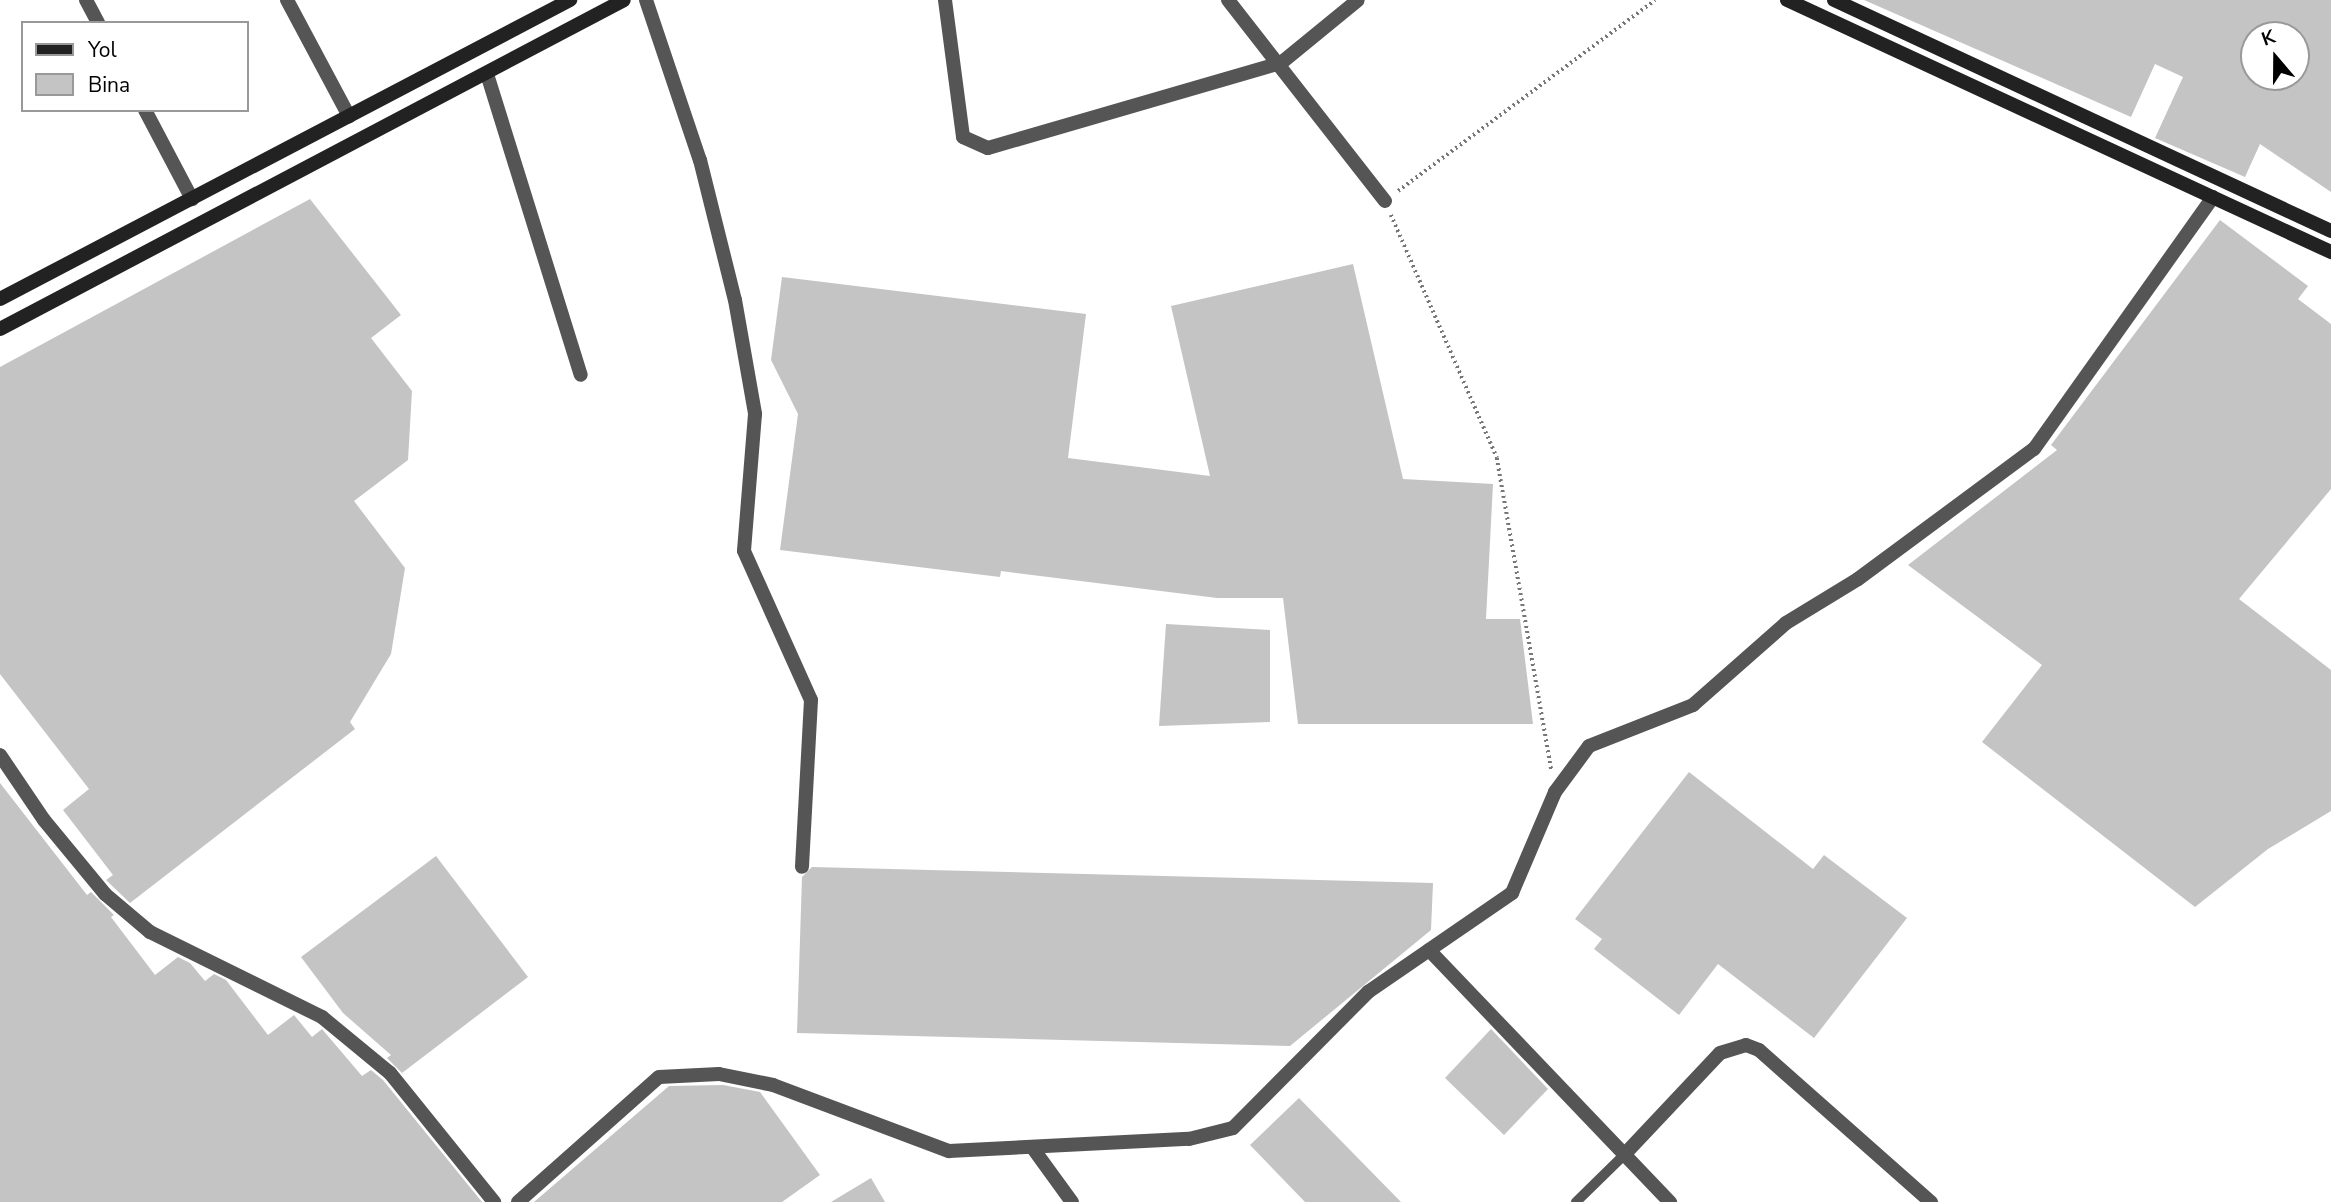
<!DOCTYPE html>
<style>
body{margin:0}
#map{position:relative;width:2331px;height:1202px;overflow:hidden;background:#fff;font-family:"Nunito Sans",sans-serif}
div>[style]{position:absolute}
.building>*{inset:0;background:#c4c4c4}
.path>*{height:3.5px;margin-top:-1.75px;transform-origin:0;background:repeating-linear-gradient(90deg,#777 0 2px,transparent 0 5.5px)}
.lane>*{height:10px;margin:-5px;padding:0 5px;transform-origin:5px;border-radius:5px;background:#555}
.street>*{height:14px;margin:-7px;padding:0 7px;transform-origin:7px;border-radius:7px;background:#555}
.secondary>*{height:14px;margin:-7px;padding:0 7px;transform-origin:7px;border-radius:7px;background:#222}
span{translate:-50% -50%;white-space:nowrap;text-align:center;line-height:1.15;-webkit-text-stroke:6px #fff;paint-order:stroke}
.legend{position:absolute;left:21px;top:21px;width:228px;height:91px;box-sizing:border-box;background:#fff;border:2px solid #999;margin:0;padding:9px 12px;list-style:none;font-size:21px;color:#000}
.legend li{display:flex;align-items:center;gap:14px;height:35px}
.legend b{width:35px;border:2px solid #999}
.north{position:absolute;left:2240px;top:21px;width:70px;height:70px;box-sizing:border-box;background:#fff;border:2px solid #999;border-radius:50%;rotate:340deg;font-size:19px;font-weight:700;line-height:28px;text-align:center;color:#000}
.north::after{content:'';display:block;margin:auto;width:24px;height:32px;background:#000;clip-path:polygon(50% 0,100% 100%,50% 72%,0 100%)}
</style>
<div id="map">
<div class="building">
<i style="clip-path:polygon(evenodd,1864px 0,2331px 0,2331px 192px,2260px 144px,2245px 177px,2155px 138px,2183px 77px,2155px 64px,2131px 117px,1864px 0,2254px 35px,2296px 35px,2296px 77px,2254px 77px,2254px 35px)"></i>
<i style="clip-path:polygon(310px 199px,401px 315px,371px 338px,412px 391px,408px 460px,354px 501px,405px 568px,391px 654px,350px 722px,355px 729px,130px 903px,106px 880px,113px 875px,63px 810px,89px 789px,0 674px,0 367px)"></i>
<i style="clip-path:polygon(2220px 220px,2308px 286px,2298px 299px,2331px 324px,2331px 489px,2239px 599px,2331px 670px,2331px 811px,2268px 849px,2195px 907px,1982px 742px,2042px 665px,1908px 565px,2057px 450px,2051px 445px)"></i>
<i style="clip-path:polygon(1353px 264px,1403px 479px,1493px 484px,1486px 619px,1520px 619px,1533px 724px,1298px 724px,1283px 598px,1217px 598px,1001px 571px,1000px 577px,780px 550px,798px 414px,771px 360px,782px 277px,1086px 314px,1068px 458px,1210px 476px,1171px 306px)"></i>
<i style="clip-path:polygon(1166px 624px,1270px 630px,1270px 722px,1159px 726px)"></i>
<i style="clip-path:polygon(1689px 772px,1813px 869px,1824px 855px,1907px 918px,1814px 1038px,1718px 964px,1679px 1015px,1594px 949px,1602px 939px,1575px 919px)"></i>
<i style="clip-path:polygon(0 783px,87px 895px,91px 892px,114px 915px,111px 917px,155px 975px,178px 957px,190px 963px,205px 981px,214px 974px,226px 980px,268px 1035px,294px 1015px,312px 1037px,322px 1029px,362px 1076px,371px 1070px,383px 1080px,482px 1202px,0 1202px)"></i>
<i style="clip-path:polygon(436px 856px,528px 977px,402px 1073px,387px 1058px,391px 1055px,343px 1013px,301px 957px)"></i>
<i style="clip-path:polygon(812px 867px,1433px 883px,1431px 930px,1290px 1046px,797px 1033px,802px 877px)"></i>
<i style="clip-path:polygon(1491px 1029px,1548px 1089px,1504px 1135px,1445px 1078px)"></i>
<i style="clip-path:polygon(723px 1085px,760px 1092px,820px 1175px,782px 1202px,534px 1202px,669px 1086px)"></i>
<i style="clip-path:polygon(1299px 1098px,1401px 1202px,1305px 1202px,1250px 1145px)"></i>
<i style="clip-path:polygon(871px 1178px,885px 1202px,831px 1202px)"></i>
</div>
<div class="path">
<i style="left:1398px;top:191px;width:320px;rotate:-36.6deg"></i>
<i style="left:1391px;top:215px;width:265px;rotate:66.4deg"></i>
<i style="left:1497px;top:458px;width:316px;rotate:80.1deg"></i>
</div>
<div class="lane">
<i style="left:1576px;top:1202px;width:66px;rotate:-44.4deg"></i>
</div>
<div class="street">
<i style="left:86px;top:0;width:26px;rotate:62deg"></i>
<i style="left:287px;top:0;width:132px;rotate:61.9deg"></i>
<i style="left:646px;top:0;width:169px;rotate:71.4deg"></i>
<i style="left:700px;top:160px;width:144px;rotate:76deg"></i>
<i style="left:735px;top:300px;width:116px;rotate:80deg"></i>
<i style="left:755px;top:414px;width:137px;rotate:94.6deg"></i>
<i style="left:744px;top:551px;width:163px;rotate:65.8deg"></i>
<i style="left:811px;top:700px;width:167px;rotate:93.1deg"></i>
<i style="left:945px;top:0;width:138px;rotate:82.5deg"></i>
<i style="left:963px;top:137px;width:27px;rotate:24deg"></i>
<i style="left:988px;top:148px;width:305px;rotate:-16.2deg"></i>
<i style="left:1281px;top:63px;width:99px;rotate:-39.3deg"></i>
<i style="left:1228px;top:0;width:255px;rotate:52deg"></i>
<i style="left:487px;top:74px;width:315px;rotate:72.7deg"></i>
<i style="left:145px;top:110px;width:101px;rotate:62.2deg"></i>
<i style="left:0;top:755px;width:78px;rotate:55.9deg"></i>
<i style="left:44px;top:820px;width:96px;rotate:50.5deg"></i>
<i style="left:105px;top:894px;width:59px;rotate:40.2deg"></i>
<i style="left:150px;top:932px;width:192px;rotate:26.3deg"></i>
<i style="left:322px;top:1017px;width:88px;rotate:39.5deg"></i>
<i style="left:390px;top:1073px;width:166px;rotate:51.1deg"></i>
<i style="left:1429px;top:950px;width:349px;rotate:46.3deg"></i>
<i style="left:1032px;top:1147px;width:68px;rotate:54deg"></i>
<i style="left:1623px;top:1156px;width:141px;rotate:-46.7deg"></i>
<i style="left:1720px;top:1053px;width:27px;rotate:-17deg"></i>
<i style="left:1746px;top:1045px;width:14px;rotate:21deg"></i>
<i style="left:1759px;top:1050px;width:230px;rotate:41.5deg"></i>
<i style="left:518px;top:1202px;width:188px;rotate:-41.6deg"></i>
<i style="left:659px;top:1077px;width:60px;rotate:-2.9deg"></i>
<i style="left:719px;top:1074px;width:55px;rotate:11.5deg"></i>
<i style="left:773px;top:1085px;width:188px;rotate:20.6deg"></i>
<i style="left:949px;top:1151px;width:240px;rotate:-2.9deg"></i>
<i style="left:1189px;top:1139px;width:45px;rotate:-14deg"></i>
<i style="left:1233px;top:1128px;width:192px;rotate:-45.2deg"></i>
<i style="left:1368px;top:992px;width:175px;rotate:-34.5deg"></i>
<i style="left:1512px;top:893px;width:110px;rotate:-66.9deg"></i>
<i style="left:1555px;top:792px;width:57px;rotate:-53.5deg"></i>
<i style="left:1589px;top:746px;width:112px;rotate:-21.5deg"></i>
<i style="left:1693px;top:705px;width:124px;rotate:-41.4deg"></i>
<i style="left:1786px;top:623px;width:84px;rotate:-31.4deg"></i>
<i style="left:1858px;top:579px;width:219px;rotate:-36.5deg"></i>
<i style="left:2034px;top:449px;width:309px;rotate:-54.6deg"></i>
</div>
<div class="secondary">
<i style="left:1787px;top:0;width:600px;rotate:24.86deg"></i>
<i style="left:1834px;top:0;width:548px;rotate:24.93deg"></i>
<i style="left:0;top:299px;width:644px;rotate:-27.68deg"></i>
<i style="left:0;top:329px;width:705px;rotate:-27.8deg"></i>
</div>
<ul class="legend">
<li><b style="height:9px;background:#222"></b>Yol</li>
<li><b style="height:19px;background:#c4c4c4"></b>Bina</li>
</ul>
<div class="north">K</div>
</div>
